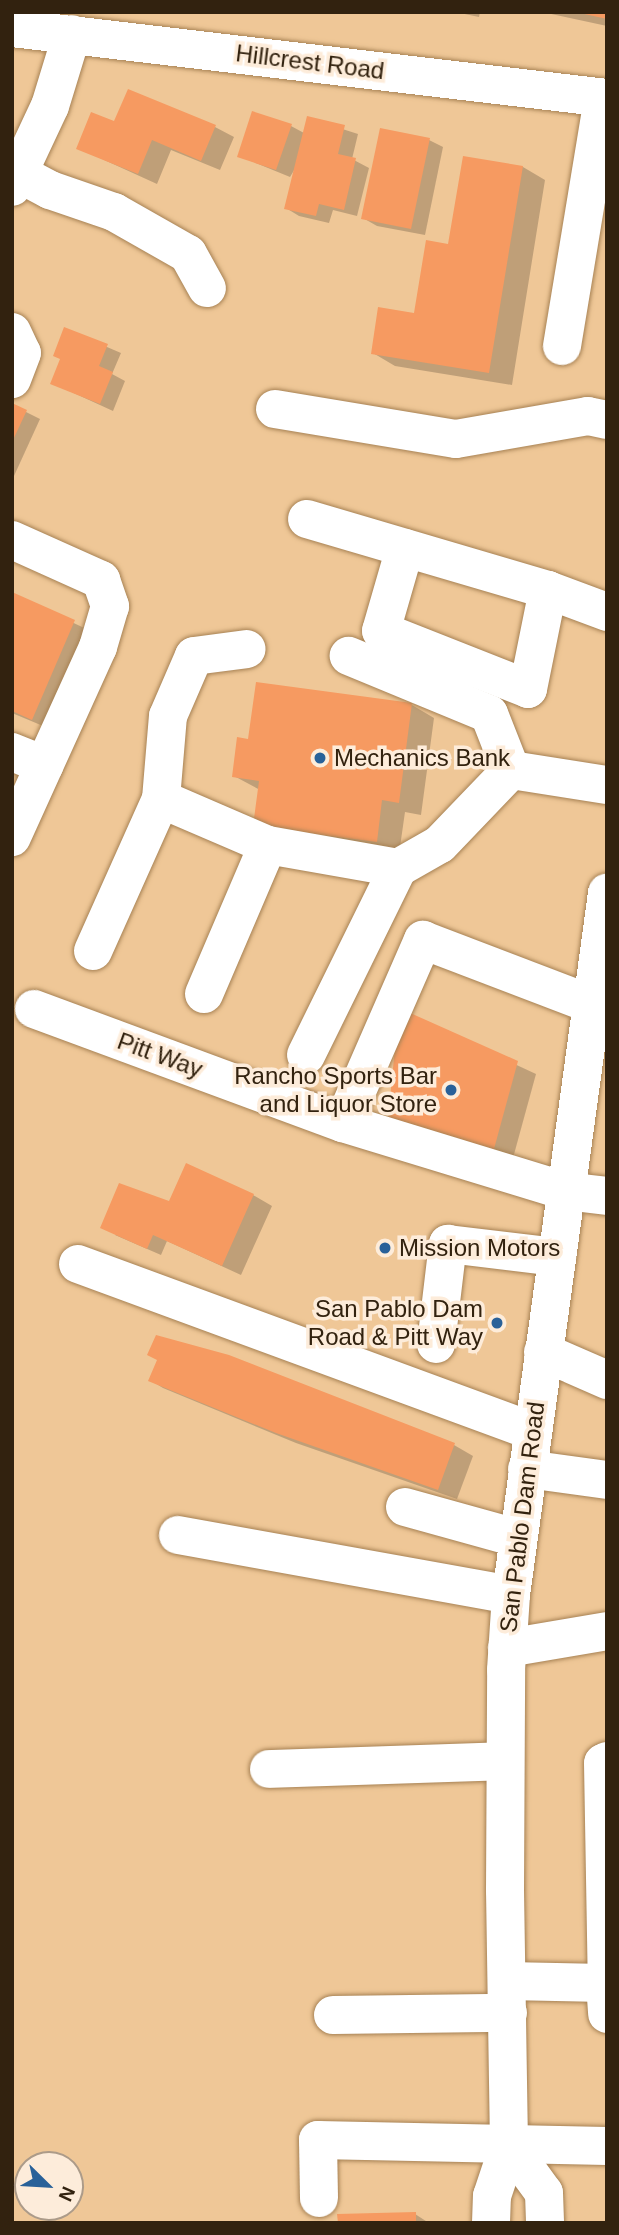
<!DOCTYPE html>
<style>
body{margin:0}
#map{position:relative;width:619px;height:2235px;overflow:hidden;background:#efc797;font-family:Arial,sans-serif}
div>[style]{position:absolute}
.shadow>*{inset:0;background:#0003}
.building>*{inset:0;background:#f69a61}
.roads{filter:drop-shadow(0 0 2px #a78254) drop-shadow(0 0 2px #a78254)}
.minor>*{height:38px;margin:-19px;padding:0 19px;transform-origin:19px;border-radius:19px;background:#fff}
.major>*{height:38px;margin:-19px;padding:0 19px;transform-origin:19px;border-radius:19px;background:#fff}
.dots>*{width:19px;height:19px;translate:-50% -50%;box-sizing:border-box;border:4px solid #fdecda;border-radius:50%}
span{translate:-50% -50%;white-space:nowrap;text-align:center;line-height:1.15;-webkit-text-stroke:7px #fdecda;paint-order:stroke}
.street-label{font-size:24px;color:#32220f}
.poi-label{font-size:24px;color:#32220f}
.left{translate:0 -50%;text-align:left}
.right{translate:-100% -50%;text-align:right}
.frame{position:absolute;inset:0;border:14px solid #32220f;pointer-events:none}
.north{position:absolute;left:14px;top:2151px;width:70px;height:70px;box-sizing:border-box;background:#fdecda;border:2px solid #ac9b89;border-radius:50%;rotate:114deg;font-size:19px;font-weight:700;line-height:28px;text-align:center;color:#32220f}
.north::after{content:'';display:block;margin:auto;width:24px;height:32px;background:#296199;clip-path:polygon(50% 0,100% 100%,50% 72%,0 100%)}
</style>
<div id="map">
<div class="shadow">
<i style="clip-path:polygon(455px 12px,480px 12px,479px 17px)"></i>
<i style="clip-path:polygon(542px 12px,607px 12px,607px 26px)"></i>
<i style="clip-path:polygon(308px 118px,358px 134px,352px 159px,369px 168px,357px 216px,333px 210px,329px 223px,299px 216px,286px 208px,296px 167px,290px 177px,239px 156px,291px 126px,304px 133px)"></i>
<i style="clip-path:polygon(115px 124px,215px 127px,234px 137px,220px 170px,171px 150px,157px 184px,78px 148px)"></i>
<i style="clip-path:polygon(429px 140px,443px 147px,425px 235px,377px 226px,363px 218px)"></i>
<i style="clip-path:polygon(464px 158px,523px 167px,545px 180px,512px 385px,395px 366px,373px 353px,415px 315px,450px 246px)"></i>
<i style="clip-path:polygon(65px 329px,121px 353px,112px 374px,125px 381px,113px 411px,52px 383px,62px 359px)"></i>
<i style="clip-path:polygon(12px 405px,40px 419px,14px 476px,12px 475px)"></i>
<i style="clip-path:polygon(12px 594px,97px 634px,55px 731px,12px 713px)"></i>
<i style="clip-path:polygon(412px 705px,434px 718px,421px 815px,405px 812px,399px 854px,278px 838px,260px 790px,234px 776px,249px 741px)"></i>
<i style="clip-path:polygon(401px 1011px,536px 1074px,510px 1169px,408px 1128px)"></i>
<i style="clip-path:polygon(253px 1195px,272px 1206px,241px 1275px,167px 1241px,161px 1255px,115px 1235px,170px 1203px)"></i>
<i style="clip-path:polygon(159px 1360px,454px 1445px,473px 1456px,457px 1499px,296px 1443px,163px 1388px,150px 1380px)"></i>
<i style="clip-path:polygon(415px 2214px,429px 2223px,339px 2223px)"></i>
</div>
<div class="building">
<i style="clip-path:polygon(580px 12px,607px 12px,607px 19px,580px 13px)"></i>
<i style="clip-path:polygon(128px 89px,216px 125px,201px 161px,152px 140px,138px 174px,76px 149px,91px 112px,114px 121px)"></i>
<i style="clip-path:polygon(252px 111px,292px 124px,276px 170px,237px 157px)"></i>
<i style="clip-path:polygon(307px 116px,345px 125px,338px 154px,356px 158px,344px 210px,319px 204px,316px 216px,284px 209px)"></i>
<i style="clip-path:polygon(380px 128px,430px 138px,411px 229px,361px 219px)"></i>
<i style="clip-path:polygon(463px 156px,523px 166px,489px 373px,371px 354px,378px 307px,414px 313px,426px 240px,448px 244px)"></i>
<i style="clip-path:polygon(64px 327px,108px 344px,99px 366px,113px 372px,100px 404px,50px 384px,60px 359px,53px 356px)"></i>
<i style="clip-path:polygon(12px 403px,27px 410px,12px 442px)"></i>
<i style="clip-path:polygon(12px 592px,75px 620px,32px 720px,12px 711px)"></i>
<i style="clip-path:polygon(256px 682px,412px 703px,399px 803px,382px 800px,377px 842px,253px 826px,259px 781px,232px 777px,237px 737px,248px 739px)"></i>
<i style="clip-path:polygon(399px 1008px,518px 1061px,491px 1160px,388px 1118px)"></i>
<i style="clip-path:polygon(186px 1163px,254px 1194px,222px 1266px,153px 1235px,147px 1249px,100px 1228px,119px 1183px,169px 1201px)"></i>
<i style="clip-path:polygon(156px 1335px,229px 1355px,455px 1443px,438px 1490px,276px 1433px,148px 1381px,157px 1360px,147px 1355px)"></i>
<i style="clip-path:polygon(416px 2212px,416px 2223px,338px 2223px,337px 2214px)"></i>
</div>
<div class="roads">
<div class="minor">
<i style="left:12px;top:28px;width:599px;rotate:6.71deg"></i>
<i style="left:18px;top:173px;width:36px;rotate:28deg"></i>
<i style="left:50px;top:190px;width:68px;rotate:19deg"></i>
<i style="left:114px;top:212px;width:85px;rotate:29.6deg"></i>
<i style="left:188px;top:254px;width:39px;rotate:61deg"></i>
<i style="left:12px;top:187px;width:89px;rotate:-64.9deg"></i>
<i style="left:50px;top:106px;width:75px;rotate:-73deg"></i>
<i style="left:12px;top:332px;width:23px;rotate:65deg"></i>
<i style="left:22px;top:353px;width:28px;rotate:111deg"></i>
<i style="left:562px;top:346px;width:251px;rotate:-80.6deg"></i>
<i style="left:275px;top:409px;width:183px;rotate:9.4deg"></i>
<i style="left:456px;top:439px;width:134px;rotate:-9.9deg"></i>
<i style="left:588px;top:416px;width:19px;rotate:12deg"></i>
<i style="left:307px;top:519px;width:251px;rotate:16.4deg"></i>
<i style="left:548px;top:590px;width:63px;rotate:20.4deg"></i>
<i style="left:12px;top:540px;width:98px;rotate:24.2deg"></i>
<i style="left:101px;top:580px;width:28px;rotate:71deg"></i>
<i style="left:110px;top:606px;width:43px;rotate:106.3deg"></i>
<i style="left:98px;top:647px;width:209px;rotate:114.4deg"></i>
<i style="left:405px;top:548px;width:86px;rotate:106.1deg"></i>
<i style="left:381px;top:631px;width:158px;rotate:21.5deg"></i>
<i style="left:528px;top:689px;width:101px;rotate:-78.6deg"></i>
<i style="left:12px;top:752px;width:35px;rotate:22deg"></i>
<i style="left:511px;top:770px;width:97px;rotate:8.9deg"></i>
<i style="left:161px;top:799px;width:83px;rotate:-85.2deg"></i>
<i style="left:168px;top:716px;width:65px;rotate:-66.6deg"></i>
<i style="left:194px;top:656px;width:53px;rotate:-7.5deg"></i>
<i style="left:93px;top:951px;width:167px;rotate:-65.9deg"></i>
<i style="left:161px;top:799px;width:116px;rotate:23.3deg"></i>
<i style="left:204px;top:994px;width:162px;rotate:-66.8deg"></i>
<i style="left:268px;top:845px;width:132px;rotate:10deg"></i>
<i style="left:34px;top:1009px;width:329px;rotate:20.3deg"></i>
<i style="left:343px;top:1123px;width:232px;rotate:17deg"></i>
<i style="left:565px;top:1191px;width:42px;rotate:6.8deg"></i>
<i style="left:306px;top:1055px;width:208px;rotate:-63.8deg"></i>
<i style="left:398px;top:868px;width:48px;rotate:-29.7deg"></i>
<i style="left:440px;top:844px;width:103px;rotate:-46.2deg"></i>
<i style="left:511px;top:770px;width:60px;rotate:-111.4deg"></i>
<i style="left:489px;top:714px;width:152px;rotate:-157.5deg"></i>
<i style="left:343px;top:1123px;width:200px;rotate:-66.4deg"></i>
<i style="left:423px;top:940px;width:180px;rotate:20.9deg"></i>
<i style="left:78px;top:1264px;width:483px;rotate:20.2deg"></i>
<i style="left:436px;top:1344px;width:101px;rotate:-83.2deg"></i>
<i style="left:448px;top:1244px;width:110px;rotate:6.8deg"></i>
<i style="left:543px;top:1352px;width:70px;rotate:23.6deg"></i>
<i style="left:527px;top:1469px;width:81px;rotate:7.8deg"></i>
<i style="left:405px;top:1507px;width:116px;rotate:15.5deg"></i>
<i style="left:178px;top:1535px;width:338px;rotate:10.2deg"></i>
<i style="left:507px;top:1648px;width:101px;rotate:-9.6deg"></i>
<i style="left:607px;top:1761px;width:4px;rotate:153deg"></i>
<i style="left:603px;top:1763px;width:220px;rotate:89deg"></i>
<i style="left:269px;top:1769px;width:236px;rotate:-1.9deg"></i>
<i style="left:507px;top:1981px;width:98px;rotate:1.2deg"></i>
<i style="left:605px;top:1983px;width:31px;rotate:86deg"></i>
<i style="left:333px;top:2015px;width:175px;rotate:-0.7deg"></i>
<i style="left:319px;top:2198px;width:58px;rotate:-91deg"></i>
<i style="left:318px;top:2140px;width:289px;rotate:1.2deg"></i>
</div>
<div class="major">
<i style="left:509px;top:2145px;width:59px;rotate:53.9deg"></i>
<i style="left:544px;top:2193px;width:30px;rotate:88deg"></i>
<i style="left:491px;top:2223px;width:27px;rotate:-88deg"></i>
<i style="left:492px;top:2196px;width:54px;rotate:-71.6deg"></i>
<i style="left:509px;top:2145px;width:255px;rotate:-90.9deg"></i>
<i style="left:505px;top:1890px;width:220px;rotate:-89.7deg"></i>
<i style="left:506px;top:1670px;width:75px;rotate:-86.2deg"></i>
<i style="left:511px;top:1595px;width:709px;rotate:-82.21deg"></i>
</div>
</div>
<div class="dots">
<i style="left:320px;top:758px;background:#296199"></i>
<i style="left:451px;top:1090px;background:#296199"></i>
<i style="left:385px;top:1248px;background:#296199"></i>
<i style="left:497px;top:1323px;background:#296199"></i>
</div>
<div class="street-label">
<span style="left:310px;top:62px;rotate:7deg">Hillcrest Road</span>
<span style="left:160px;top:1055px;rotate:20deg">Pitt Way</span>
<span style="left:522px;top:1517px;rotate:-83deg">San Pablo Dam Road</span>
</div>
<div class="poi-label">
<span class="left" style="left:334px;top:758px">Mechanics Bank</span>
<span class="right" style="left:437px;top:1090px">Rancho Sports Bar<br>and Liquor Store</span>
<span class="left" style="left:399px;top:1248px">Mission Motors</span>
<span class="right" style="left:483px;top:1323px">San Pablo Dam<br>Road &amp; Pitt Way</span>
</div>
<div class="frame"></div>
<div class="north">N</div>
</div>
